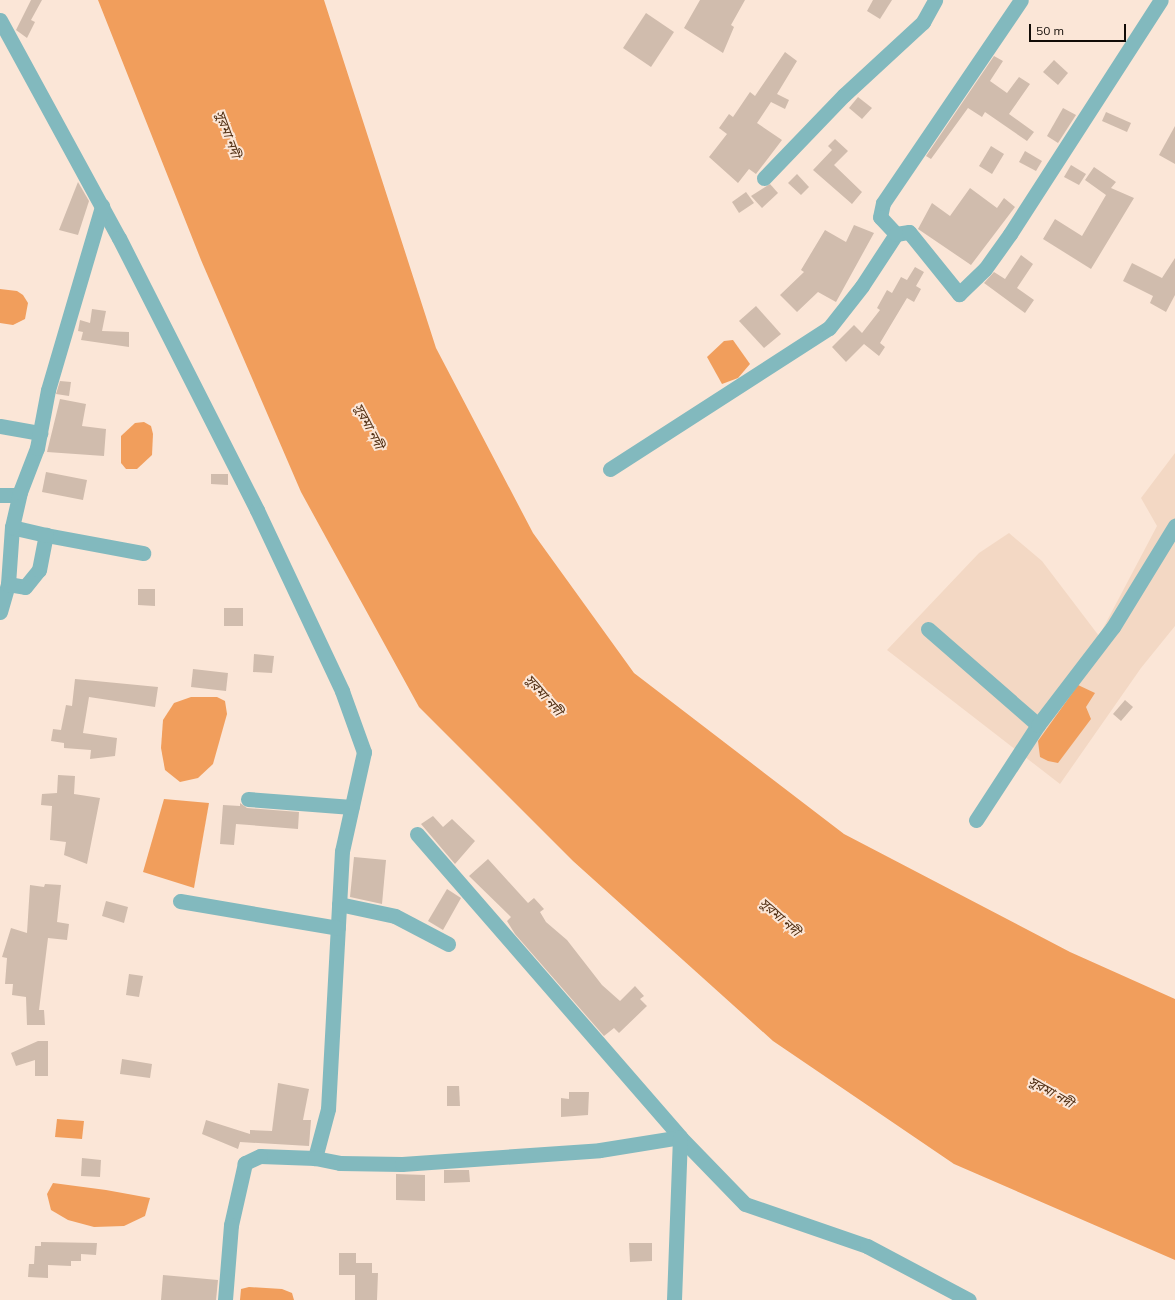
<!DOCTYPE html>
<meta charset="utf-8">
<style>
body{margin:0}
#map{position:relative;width:1175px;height:1300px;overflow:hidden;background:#fbe6d7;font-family:Mulish,"Noto Sans Bengali",sans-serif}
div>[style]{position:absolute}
.built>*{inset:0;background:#f3d8c4}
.water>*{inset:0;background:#f19e5c}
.building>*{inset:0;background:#d0bcad}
.minor>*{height:15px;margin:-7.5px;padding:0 7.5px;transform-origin:7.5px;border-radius:7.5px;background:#82b9be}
span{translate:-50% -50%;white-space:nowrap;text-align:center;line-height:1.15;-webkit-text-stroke:4px #fbe6d7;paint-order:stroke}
.water-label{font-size:13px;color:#4f2d11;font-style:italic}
.scale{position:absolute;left:1029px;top:24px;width:97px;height:18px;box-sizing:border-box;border:2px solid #120c07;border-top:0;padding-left:5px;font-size:12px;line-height:14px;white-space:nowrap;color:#120c07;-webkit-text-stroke:3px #fbe6d7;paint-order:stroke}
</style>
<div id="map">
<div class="built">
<i style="clip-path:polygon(1175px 453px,1175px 626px,1141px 668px,1060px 784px,887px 650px,979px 553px,1009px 533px,1042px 561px,1099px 636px,1157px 526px,1141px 498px)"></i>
</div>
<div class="water">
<i style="clip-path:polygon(98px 0,324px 0,436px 348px,533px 533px,634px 673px,844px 834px,1070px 952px,1175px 999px,1175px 1260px,954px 1164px,773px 1041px,573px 861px,419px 707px,301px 492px,201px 260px)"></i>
<i style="clip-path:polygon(0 289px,17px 291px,23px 295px,28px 303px,25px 319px,13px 325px,0 323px)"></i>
<i style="clip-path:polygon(733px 340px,750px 364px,738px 378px,722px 384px,707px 357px,724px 341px)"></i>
<i style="clip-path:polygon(144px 422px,151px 426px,153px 434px,152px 455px,137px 469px,126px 469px,121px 463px,121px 436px,135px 423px)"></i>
<i style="clip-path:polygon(1078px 685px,1095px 693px,1086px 707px,1091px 719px,1058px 763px,1048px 761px,1040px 757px,1038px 741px)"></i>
<i style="clip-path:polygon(191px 697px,217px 697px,225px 701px,227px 714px,213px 764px,198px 778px,180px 782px,165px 770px,161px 748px,163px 720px,174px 703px)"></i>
<i style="clip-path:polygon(164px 799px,209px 803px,194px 888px,143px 872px)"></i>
<i style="clip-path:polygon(57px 1119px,84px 1121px,82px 1139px,55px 1137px)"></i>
<i style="clip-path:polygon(53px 1183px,106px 1190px,150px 1198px,145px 1216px,124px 1226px,94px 1227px,68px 1220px,51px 1210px,47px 1194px)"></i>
<i style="clip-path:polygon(249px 1287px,282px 1289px,292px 1293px,294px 1300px,240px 1300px,241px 1289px)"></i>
</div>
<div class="building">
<i style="clip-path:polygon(31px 0,42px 0,31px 20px,35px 22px,27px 38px,16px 30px)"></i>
<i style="clip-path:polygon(700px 0,745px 0,731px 25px,734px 27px,723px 53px,684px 28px)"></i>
<i style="clip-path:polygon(873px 0,892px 0,880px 19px,867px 11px)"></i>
<i style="clip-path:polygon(646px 13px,674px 32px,651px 67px,623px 48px)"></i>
<i style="clip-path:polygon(785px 52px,797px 61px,777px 94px,789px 100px,785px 109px,771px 102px,757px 123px,782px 140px,756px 174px,749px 169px,738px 183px,709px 157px,727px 134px,719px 128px,729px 114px,733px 117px,750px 92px,755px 96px)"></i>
<i style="clip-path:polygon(994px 56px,1003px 61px,990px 81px,1007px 93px,1019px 77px,1030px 84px,1009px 114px,1034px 132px,1027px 141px,985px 112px,982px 117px,968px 108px,931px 159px,926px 156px)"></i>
<i style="clip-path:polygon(1054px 60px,1068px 73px,1058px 85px,1043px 72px)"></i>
<i style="clip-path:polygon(858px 97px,872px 108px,862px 119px,849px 108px)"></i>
<i style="clip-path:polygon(1063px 108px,1076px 115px,1058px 143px,1047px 136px)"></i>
<i style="clip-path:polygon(1106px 112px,1131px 123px,1127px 132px,1102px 121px)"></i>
<i style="clip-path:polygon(1175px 126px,1175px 164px,1159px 155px)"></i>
<i style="clip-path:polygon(835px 139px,848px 151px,834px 165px,862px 192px,852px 204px,813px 170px,832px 150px,828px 146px)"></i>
<i style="clip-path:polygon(991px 146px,1004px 154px,992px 174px,979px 166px)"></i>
<i style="clip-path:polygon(1025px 151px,1042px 161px,1036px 171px,1019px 162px)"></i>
<i style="clip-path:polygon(1071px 165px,1086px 174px,1079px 185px,1064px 177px)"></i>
<i style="clip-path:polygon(1094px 167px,1116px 182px,1111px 188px,1134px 198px,1091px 269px,1043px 239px,1055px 219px,1082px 236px,1106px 195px,1085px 180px)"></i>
<i style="clip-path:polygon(797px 174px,809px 187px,801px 195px,788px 183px)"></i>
<i style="clip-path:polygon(78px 182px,89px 201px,78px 235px,59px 230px)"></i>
<i style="clip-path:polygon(770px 184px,778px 193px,762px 208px,751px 196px)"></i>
<i style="clip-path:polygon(970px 188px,997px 208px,1004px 198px,1015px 207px,971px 265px,918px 229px,932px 203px,950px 216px)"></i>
<i style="clip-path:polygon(746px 192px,754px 203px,739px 213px,732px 202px)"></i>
<i style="clip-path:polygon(854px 225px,874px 233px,836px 302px,818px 292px,797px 312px,780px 295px,804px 272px,801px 270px,825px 230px,846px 242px)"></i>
<i style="clip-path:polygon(1021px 255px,1033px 264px,1017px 288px,1034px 300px,1025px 313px,984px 283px,994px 272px,1005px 279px)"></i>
<i style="clip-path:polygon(1175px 258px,1175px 295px,1166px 312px,1150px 303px,1153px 296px,1123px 281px,1132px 263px,1162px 278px)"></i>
<i style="clip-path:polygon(915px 267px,924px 272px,916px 286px,921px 289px,914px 302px,907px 298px,880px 343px,885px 347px,879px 356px,864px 344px,846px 362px,832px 347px,854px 325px,862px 333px,880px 310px,877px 308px,887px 290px,892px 293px,901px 277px,907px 280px)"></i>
<i style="clip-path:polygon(756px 306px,781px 334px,764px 348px,739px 321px)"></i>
<i style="clip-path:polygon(92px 309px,106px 311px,102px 331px,129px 332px,129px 347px,81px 340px,83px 332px,78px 331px,80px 320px,90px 323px)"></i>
<i style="clip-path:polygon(60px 381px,71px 382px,69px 396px,56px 394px)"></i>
<i style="clip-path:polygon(60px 399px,86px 404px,82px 426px,106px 429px,104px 456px,47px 452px)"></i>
<i style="clip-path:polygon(46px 472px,87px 480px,83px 500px,42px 492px)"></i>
<i style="clip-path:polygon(211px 474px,228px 474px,228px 485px,211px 484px)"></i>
<i style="clip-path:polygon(138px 589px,155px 589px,155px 606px,138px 605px)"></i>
<i style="clip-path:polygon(224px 608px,243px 608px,243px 626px,224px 626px)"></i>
<i style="clip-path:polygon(254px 654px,274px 656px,272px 673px,253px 672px)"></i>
<i style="clip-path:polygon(193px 669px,228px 673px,226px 691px,191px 687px)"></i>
<i style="clip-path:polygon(75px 679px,158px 687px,155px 707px,89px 697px,83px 733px,117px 738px,115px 756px,90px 759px,91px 750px,64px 748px,64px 743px,51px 741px,53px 729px,61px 730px,66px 705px,72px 706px)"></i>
<i style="clip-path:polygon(1125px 700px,1133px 707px,1121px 721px,1113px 714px)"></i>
<i style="clip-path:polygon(58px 775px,75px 776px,74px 794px,100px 798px,87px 864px,64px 855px,66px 842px,50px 840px,52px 806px,41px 805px,42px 794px,57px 793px)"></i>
<i style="clip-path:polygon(240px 803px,247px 808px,299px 812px,298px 829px,236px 824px,234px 845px,220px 844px,223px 805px,240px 806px)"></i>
<i style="clip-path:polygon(433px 816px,443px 827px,452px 819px,475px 841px,455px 864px,421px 824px)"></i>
<i style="clip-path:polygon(354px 857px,386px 860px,382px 904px,350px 897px)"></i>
<i style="clip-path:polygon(488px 859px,528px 903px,534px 898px,544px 909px,540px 912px,546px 922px,567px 940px,602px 985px,620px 1001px,635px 986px,644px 996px,640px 999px,647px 1006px,619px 1033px,614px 1028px,604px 1036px,515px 934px,507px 921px,511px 917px,469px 876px)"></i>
<i style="clip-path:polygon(45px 884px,61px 885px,57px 922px,69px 924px,67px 940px,48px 938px,39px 1010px,44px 1010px,45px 1025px,27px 1025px,26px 997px,12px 995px,13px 984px,5px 984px,7px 958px,2px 957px,11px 928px,27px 933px,30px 885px,44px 887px)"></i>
<i style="clip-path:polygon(447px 889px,461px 898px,443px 930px,428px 921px)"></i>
<i style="clip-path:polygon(106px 901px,128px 907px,124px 923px,102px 916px)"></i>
<i style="clip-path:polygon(129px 974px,143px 976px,139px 997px,126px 995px)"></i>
<i style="clip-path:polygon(38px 1041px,48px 1041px,48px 1076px,35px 1076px,35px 1060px,16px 1066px,11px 1053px)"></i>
<i style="clip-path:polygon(122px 1059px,152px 1064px,150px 1078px,120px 1074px)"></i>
<i style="clip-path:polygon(278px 1083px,309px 1089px,303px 1120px,311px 1120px,309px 1146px,240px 1142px,238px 1149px,202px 1134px,206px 1120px,250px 1134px,250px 1130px,272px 1131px)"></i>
<i style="clip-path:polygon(447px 1086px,459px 1086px,460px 1106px,447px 1106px)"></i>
<i style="clip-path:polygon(569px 1092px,589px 1092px,588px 1115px,561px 1117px,561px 1098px,569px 1099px)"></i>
<i style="clip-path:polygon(82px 1158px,101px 1160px,100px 1177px,81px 1176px)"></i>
<i style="clip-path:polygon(444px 1170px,469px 1170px,470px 1182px,444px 1183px)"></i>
<i style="clip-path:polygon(396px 1174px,425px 1175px,425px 1201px,396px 1200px)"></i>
<i style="clip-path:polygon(41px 1242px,97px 1243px,96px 1255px,81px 1254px,81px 1261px,71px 1261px,71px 1266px,48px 1265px,48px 1278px,28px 1277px,29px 1264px,34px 1264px,35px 1246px,41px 1246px)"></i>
<i style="clip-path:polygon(629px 1243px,652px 1243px,652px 1261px,630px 1262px)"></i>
<i style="clip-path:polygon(339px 1253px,356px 1253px,356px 1263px,372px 1263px,372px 1273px,378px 1273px,377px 1300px,355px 1300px,355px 1275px,339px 1275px)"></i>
<i style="clip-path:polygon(163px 1275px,218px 1280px,216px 1300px,161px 1300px)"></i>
</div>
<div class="minor">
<i style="left:0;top:20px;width:248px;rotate:61.4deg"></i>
<i style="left:119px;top:238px;width:305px;rotate:63.1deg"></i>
<i style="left:257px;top:510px;width:200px;rotate:64.8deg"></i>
<i style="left:342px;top:691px;width:65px;rotate:70.2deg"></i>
<i style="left:364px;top:752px;width:101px;rotate:102.5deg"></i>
<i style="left:342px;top:851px;width:258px;rotate:93.1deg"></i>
<i style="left:328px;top:1109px;width:51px;rotate:104.9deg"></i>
<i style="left:315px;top:1158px;width:55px;rotate:-177.9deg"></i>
<i style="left:260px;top:1156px;width:17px;rotate:155deg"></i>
<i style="left:245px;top:1163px;width:64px;rotate:102.7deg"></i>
<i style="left:231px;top:1225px;width:75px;rotate:94.6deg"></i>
<i style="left:764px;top:178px;width:115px;rotate:-46.1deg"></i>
<i style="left:844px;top:95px;width:108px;rotate:-42.7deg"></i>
<i style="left:923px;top:22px;width:25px;rotate:-61deg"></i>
<i style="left:896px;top:234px;width:23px;rotate:-133deg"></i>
<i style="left:880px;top:217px;width:14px;rotate:-78deg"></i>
<i style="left:883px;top:203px;width:245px;rotate:-55.8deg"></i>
<i style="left:0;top:426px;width:41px;rotate:9.9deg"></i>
<i style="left:610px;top:469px;width:260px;rotate:-32.8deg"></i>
<i style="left:829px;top:328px;width:53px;rotate:-51.8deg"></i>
<i style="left:862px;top:286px;width:62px;rotate:-56.8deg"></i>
<i style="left:896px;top:234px;width:13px;rotate:-9deg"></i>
<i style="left:909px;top:232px;width:80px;rotate:51.1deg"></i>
<i style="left:959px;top:294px;width:36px;rotate:-44deg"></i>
<i style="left:985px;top:269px;width:43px;rotate:-54.5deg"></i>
<i style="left:1010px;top:234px;width:278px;rotate:-57.2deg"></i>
<i style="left:0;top:495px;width:19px"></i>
<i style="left:46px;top:535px;width:99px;rotate:10.5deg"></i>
<i style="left:8px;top:584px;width:57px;rotate:-86deg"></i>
<i style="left:0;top:612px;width:29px;rotate:-74deg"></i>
<i style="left:8px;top:584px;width:17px;rotate:10deg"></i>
<i style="left:25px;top:587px;width:22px;rotate:-51deg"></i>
<i style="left:39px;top:570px;width:36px;rotate:-79deg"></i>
<i style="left:46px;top:535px;width:35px;rotate:-167deg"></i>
<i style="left:12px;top:527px;width:36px;rotate:-77deg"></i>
<i style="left:20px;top:492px;width:47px;rotate:-68.9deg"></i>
<i style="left:37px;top:448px;width:59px;rotate:-79.3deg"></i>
<i style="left:48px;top:390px;width:192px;rotate:-73.6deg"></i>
<i style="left:928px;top:629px;width:146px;rotate:41.1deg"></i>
<i style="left:248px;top:799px;width:104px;rotate:4.4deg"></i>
<i style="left:976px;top:820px;width:113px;rotate:-56.9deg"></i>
<i style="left:1038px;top:725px;width:123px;rotate:-52.6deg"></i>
<i style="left:1113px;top:627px;width:119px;rotate:-58.5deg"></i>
<i style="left:417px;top:834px;width:401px;rotate:49deg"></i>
<i style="left:680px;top:1137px;width:93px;rotate:45.9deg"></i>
<i style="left:745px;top:1204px;width:129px;rotate:19deg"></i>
<i style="left:867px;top:1246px;width:115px;rotate:27.9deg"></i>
<i style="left:180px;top:901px;width:160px;rotate:9.7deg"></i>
<i style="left:339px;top:904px;width:57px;rotate:12.1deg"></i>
<i style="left:395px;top:916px;width:60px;rotate:27.8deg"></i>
<i style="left:315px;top:1158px;width:25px;rotate:11deg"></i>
<i style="left:340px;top:1163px;width:62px;rotate:0.9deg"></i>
<i style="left:402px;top:1164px;width:198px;rotate:-4deg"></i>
<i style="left:600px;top:1150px;width:81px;rotate:-9.2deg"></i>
<i style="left:674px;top:1300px;width:163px;rotate:-87.9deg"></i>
</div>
<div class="water-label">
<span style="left:228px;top:134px;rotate:70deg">সুরমা নদী</span>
<span style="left:369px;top:426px;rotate:63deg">সুরমা নদী</span>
<span style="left:544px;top:695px;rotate:49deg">সুরমা নদী</span>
<span style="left:780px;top:917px;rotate:42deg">সুরমা নদী</span>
<span style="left:1051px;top:1092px;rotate:30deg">সুরমা নদী</span>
</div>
<div class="scale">50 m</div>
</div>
